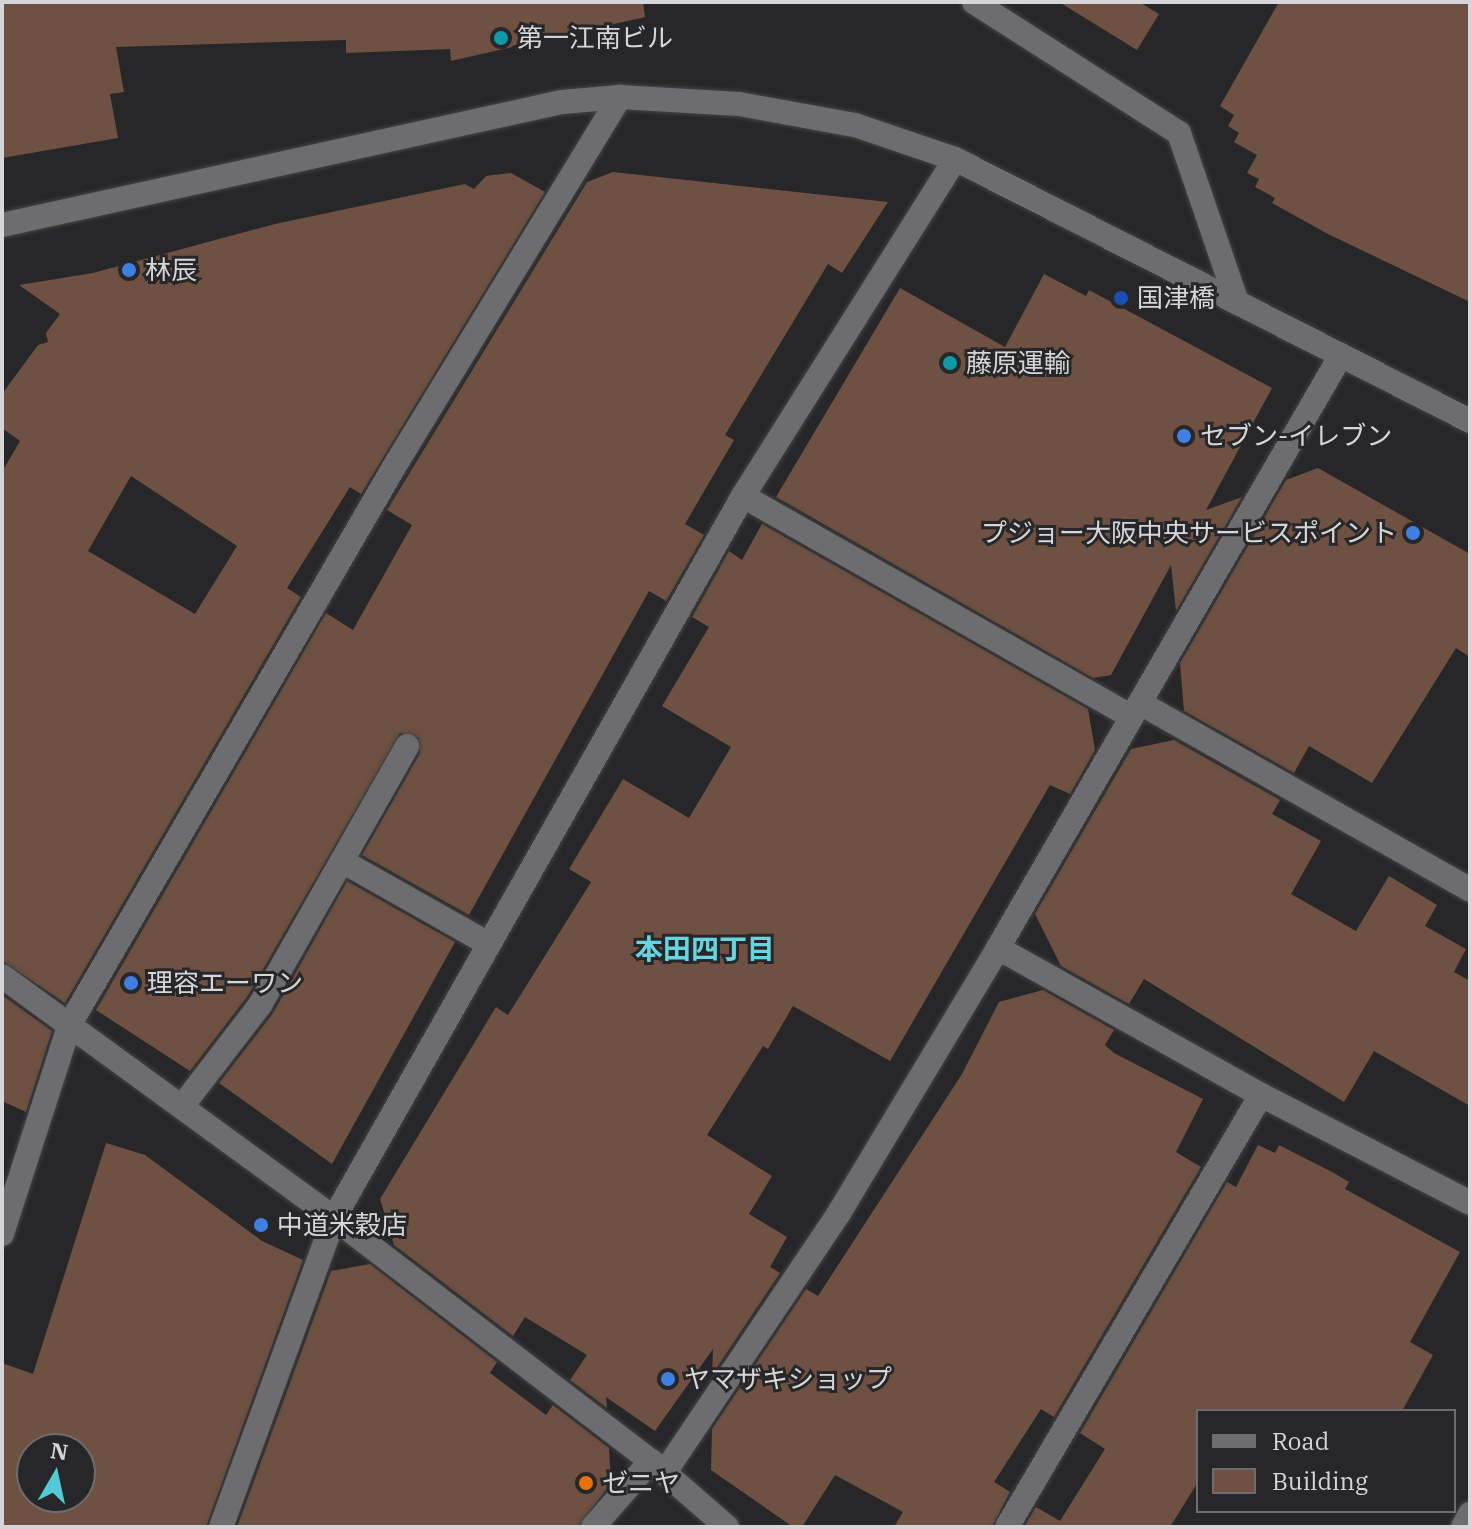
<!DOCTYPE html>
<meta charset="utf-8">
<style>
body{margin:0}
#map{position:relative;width:1472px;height:1529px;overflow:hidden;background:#272729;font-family:"IBM Plex Serif","Noto Sans JP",serif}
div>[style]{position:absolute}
.building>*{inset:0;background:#6e5142}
.roads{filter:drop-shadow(0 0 2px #434345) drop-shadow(0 0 2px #434345)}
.street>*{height:24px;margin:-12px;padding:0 12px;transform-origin:12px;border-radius:12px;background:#6d6c6f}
.secondary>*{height:24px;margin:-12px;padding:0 12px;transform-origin:12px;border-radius:12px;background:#6d6c6f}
.dots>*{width:22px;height:22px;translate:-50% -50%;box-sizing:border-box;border:4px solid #272729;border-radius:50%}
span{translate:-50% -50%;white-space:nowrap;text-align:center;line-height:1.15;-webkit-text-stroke:6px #272729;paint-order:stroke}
.poi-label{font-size:26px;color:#d6d5d7}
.left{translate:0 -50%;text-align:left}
.right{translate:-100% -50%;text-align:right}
.neighbourhood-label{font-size:28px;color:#68d4df;font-weight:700}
.frame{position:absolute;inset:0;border:4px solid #d6d5d7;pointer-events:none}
.legend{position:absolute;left:1196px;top:1409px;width:260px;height:104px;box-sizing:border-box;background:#272729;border:2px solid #6d6d6f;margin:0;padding:10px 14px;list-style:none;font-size:24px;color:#d6d5d7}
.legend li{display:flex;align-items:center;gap:16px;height:40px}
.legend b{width:40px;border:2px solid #6d6d6f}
.north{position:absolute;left:16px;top:1433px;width:80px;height:80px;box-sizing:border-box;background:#272729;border:2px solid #6d6d6f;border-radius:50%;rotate:9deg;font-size:22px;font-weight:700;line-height:32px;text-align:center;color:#d6d5d7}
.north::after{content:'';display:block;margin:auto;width:28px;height:36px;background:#52cbd7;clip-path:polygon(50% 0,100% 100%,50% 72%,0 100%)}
</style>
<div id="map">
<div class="building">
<i style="clip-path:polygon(2px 2px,643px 2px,645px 17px,451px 61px,450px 49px,346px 53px,346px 40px,116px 47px,124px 92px,110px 94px,118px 138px,2px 158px)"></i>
<i style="clip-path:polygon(1059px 2px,1139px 2px,1159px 14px,1137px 50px)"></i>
<i style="clip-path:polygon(1279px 2px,1470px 2px,1470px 302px,1328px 234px,1272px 203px,1275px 198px,1255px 187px,1259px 179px,1247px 173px,1257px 155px,1234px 142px,1239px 133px,1228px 126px,1234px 115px,1220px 106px)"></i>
<i style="clip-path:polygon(613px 172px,888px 202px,842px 273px,828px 264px,725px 435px,734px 440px,685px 524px,704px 535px,666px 601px,649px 591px,469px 915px,362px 855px,420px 753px,419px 738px,400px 733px,247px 997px,190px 1071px,96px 1010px,326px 613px,353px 630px,412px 525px,387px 510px,587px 182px)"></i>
<i style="clip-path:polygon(evenodd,511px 173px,545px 192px,361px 494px,350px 487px,287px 588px,301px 597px,65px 1003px,2px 961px,2px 472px,20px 441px,2px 428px,2px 394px,38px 345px,48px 342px,46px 333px,60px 314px,19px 285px,93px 273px,275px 224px,465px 184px,474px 189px,486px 176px,511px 173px,131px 476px,237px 546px,195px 614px,88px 551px,131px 476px)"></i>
<i style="clip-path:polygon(1044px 274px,1086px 296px,1089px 290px,1272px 388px,1206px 510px,1242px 497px,1176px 611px,1171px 565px,1111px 675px,1093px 678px,776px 497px,900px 288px,1005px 347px)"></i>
<i style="clip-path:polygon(1318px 468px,1470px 554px,1470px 657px,1456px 648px,1372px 783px,1309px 746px,1294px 773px,1184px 711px,1180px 663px,1286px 480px)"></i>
<i style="clip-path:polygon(762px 524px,1088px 709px,1095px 750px,1070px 794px,1050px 785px,890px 1061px,793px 1006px,768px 1049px,763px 1046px,707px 1135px,772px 1176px,749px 1214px,787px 1237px,770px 1267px,780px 1273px,712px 1375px,713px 1349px,655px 1431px,606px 1397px,607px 1408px,570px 1380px,587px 1355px,525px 1317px,513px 1336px,394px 1245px,380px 1199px,496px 1007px,508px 1015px,591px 882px,569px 869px,623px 779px,689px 818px,731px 747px,662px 706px,709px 627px,692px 617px,729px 551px,742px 560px)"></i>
<i style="clip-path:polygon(1174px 740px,1280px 800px,1272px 814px,1321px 841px,1291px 894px,1356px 931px,1389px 876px,1437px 905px,1425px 926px,1466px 949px,1454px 972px,1470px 981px,1470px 1106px,1374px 1051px,1344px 1102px,1144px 979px,1129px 1004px,1061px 966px,1035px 914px,1131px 749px)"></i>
<i style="clip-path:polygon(347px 881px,455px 942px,332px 1164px,219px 1083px,273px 1013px)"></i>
<i style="clip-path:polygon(1043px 990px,1114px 1030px,1105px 1045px,1114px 1053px,1203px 1099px,1176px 1152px,1201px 1167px,1054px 1417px,1041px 1409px,994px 1482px,1010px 1492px,992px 1527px,894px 1527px,903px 1512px,835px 1475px,802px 1527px,793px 1527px,711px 1470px,712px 1429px,806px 1289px,818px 1296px,962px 1074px,999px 1002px)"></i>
<i style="clip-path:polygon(2px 995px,52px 1031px,26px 1112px,2px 1101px)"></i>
<i style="clip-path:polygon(evenodd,106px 1143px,145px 1155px,262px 1241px,303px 1260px,206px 1527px,2px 1527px,2px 1363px,33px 1374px,106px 1143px,32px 1449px,80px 1449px,80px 1497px,32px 1497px,32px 1449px)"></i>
<i style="clip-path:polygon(1258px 1145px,1275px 1153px,1279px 1145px,1334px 1173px,1349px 1182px,1345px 1189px,1460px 1252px,1410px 1342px,1433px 1355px,1402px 1411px,1198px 1411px,1198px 1482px,1170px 1527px,1024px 1527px,1036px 1507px,1060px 1521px,1105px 1449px,1080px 1433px,1227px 1182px,1236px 1187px)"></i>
<i style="clip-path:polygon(370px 1264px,497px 1362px,490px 1373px,546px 1415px,553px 1405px,609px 1448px,611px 1483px,578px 1527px,237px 1527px,331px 1271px)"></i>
</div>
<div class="roads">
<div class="street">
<i style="left:974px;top:2px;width:243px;rotate:32.6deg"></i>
<i style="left:1179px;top:133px;width:179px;rotate:71.1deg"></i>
<i style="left:743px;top:496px;width:447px;rotate:29.6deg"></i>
<i style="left:1140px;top:703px;width:379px;rotate:29.5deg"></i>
<i style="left:342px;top:861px;width:169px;rotate:29.5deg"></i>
<i style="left:998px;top:948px;width:301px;rotate:29.2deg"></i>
<i style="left:1261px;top:1095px;width:235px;rotate:27.3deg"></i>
<i style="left:183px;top:1105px;width:126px;rotate:-52.4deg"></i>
<i style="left:260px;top:1005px;width:298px;rotate:-60.4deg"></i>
<i style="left:2px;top:1234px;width:221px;rotate:-72.1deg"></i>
<i style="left:70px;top:1024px;width:650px;rotate:-59.81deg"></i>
<i style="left:397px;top:462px;width:428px;rotate:-58.6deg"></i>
<i style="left:665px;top:1472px;width:312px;rotate:-56.1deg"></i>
<i style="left:839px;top:1213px;width:309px;rotate:-59deg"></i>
<i style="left:998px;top:948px;width:685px;rotate:-59.95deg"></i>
<i style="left:221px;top:1527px;width:329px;rotate:-69.9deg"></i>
<i style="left:334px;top:1218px;width:830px;rotate:-60.47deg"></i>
<i style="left:743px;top:496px;width:398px;rotate:-57.8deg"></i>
<i style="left:593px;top:1527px;width:88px;rotate:-48.7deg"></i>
<i style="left:1007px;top:1527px;width:501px;rotate:-59.55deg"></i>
<i style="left:1463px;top:1527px;width:15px;rotate:-62deg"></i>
</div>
<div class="secondary">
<i style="left:2px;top:225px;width:573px;rotate:-12.39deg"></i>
<i style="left:562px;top:102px;width:58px;rotate:-4.9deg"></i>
<i style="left:620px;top:97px;width:119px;rotate:3.4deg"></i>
<i style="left:739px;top:104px;width:118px;rotate:10.3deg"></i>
<i style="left:855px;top:125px;width:106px;rotate:18.8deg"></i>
<i style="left:955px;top:159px;width:578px;rotate:26.96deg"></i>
<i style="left:2px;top:976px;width:411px;rotate:36.1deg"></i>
<i style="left:334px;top:1218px;width:399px;rotate:37.5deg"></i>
<i style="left:651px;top:1461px;width:101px;rotate:41deg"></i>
</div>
</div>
<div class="dots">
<i style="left:501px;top:38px;background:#0f9aa8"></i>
<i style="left:129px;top:270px;background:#3f7fe0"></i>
<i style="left:1121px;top:298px;background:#1a4fb4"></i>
<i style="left:950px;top:363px;background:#0f9aa8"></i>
<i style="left:1184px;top:436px;background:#3f7fe0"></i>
<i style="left:1413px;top:533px;background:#3f7fe0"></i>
<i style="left:131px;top:983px;background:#3f7fe0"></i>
<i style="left:261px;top:1225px;background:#3f7fe0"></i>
<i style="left:668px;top:1379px;background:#3f7fe0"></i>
<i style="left:586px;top:1483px;background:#e8710a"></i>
</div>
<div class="poi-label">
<span class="left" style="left:517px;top:38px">第一江南ビル</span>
<span class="left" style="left:145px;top:270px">林辰</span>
<span class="left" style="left:1137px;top:298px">国津橋</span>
<span class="left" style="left:966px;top:363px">藤原運輸</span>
<span class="left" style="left:1200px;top:436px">セブン-イレブン</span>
<span class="right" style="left:1397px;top:533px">プジョー大阪中央サービスポイント</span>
<span class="left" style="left:147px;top:983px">理容エーワン</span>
<span class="left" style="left:277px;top:1225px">中道米穀店</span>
<span class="left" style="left:684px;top:1379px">ヤマザキショップ</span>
<span class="left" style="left:602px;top:1483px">ゼニヤ</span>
</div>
<div class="neighbourhood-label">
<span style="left:705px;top:949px">本田四丁目</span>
</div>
<div class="frame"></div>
<ul class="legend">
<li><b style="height:10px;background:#6d6c6f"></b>Road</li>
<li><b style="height:22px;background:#6e5142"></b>Building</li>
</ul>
<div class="north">N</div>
</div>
